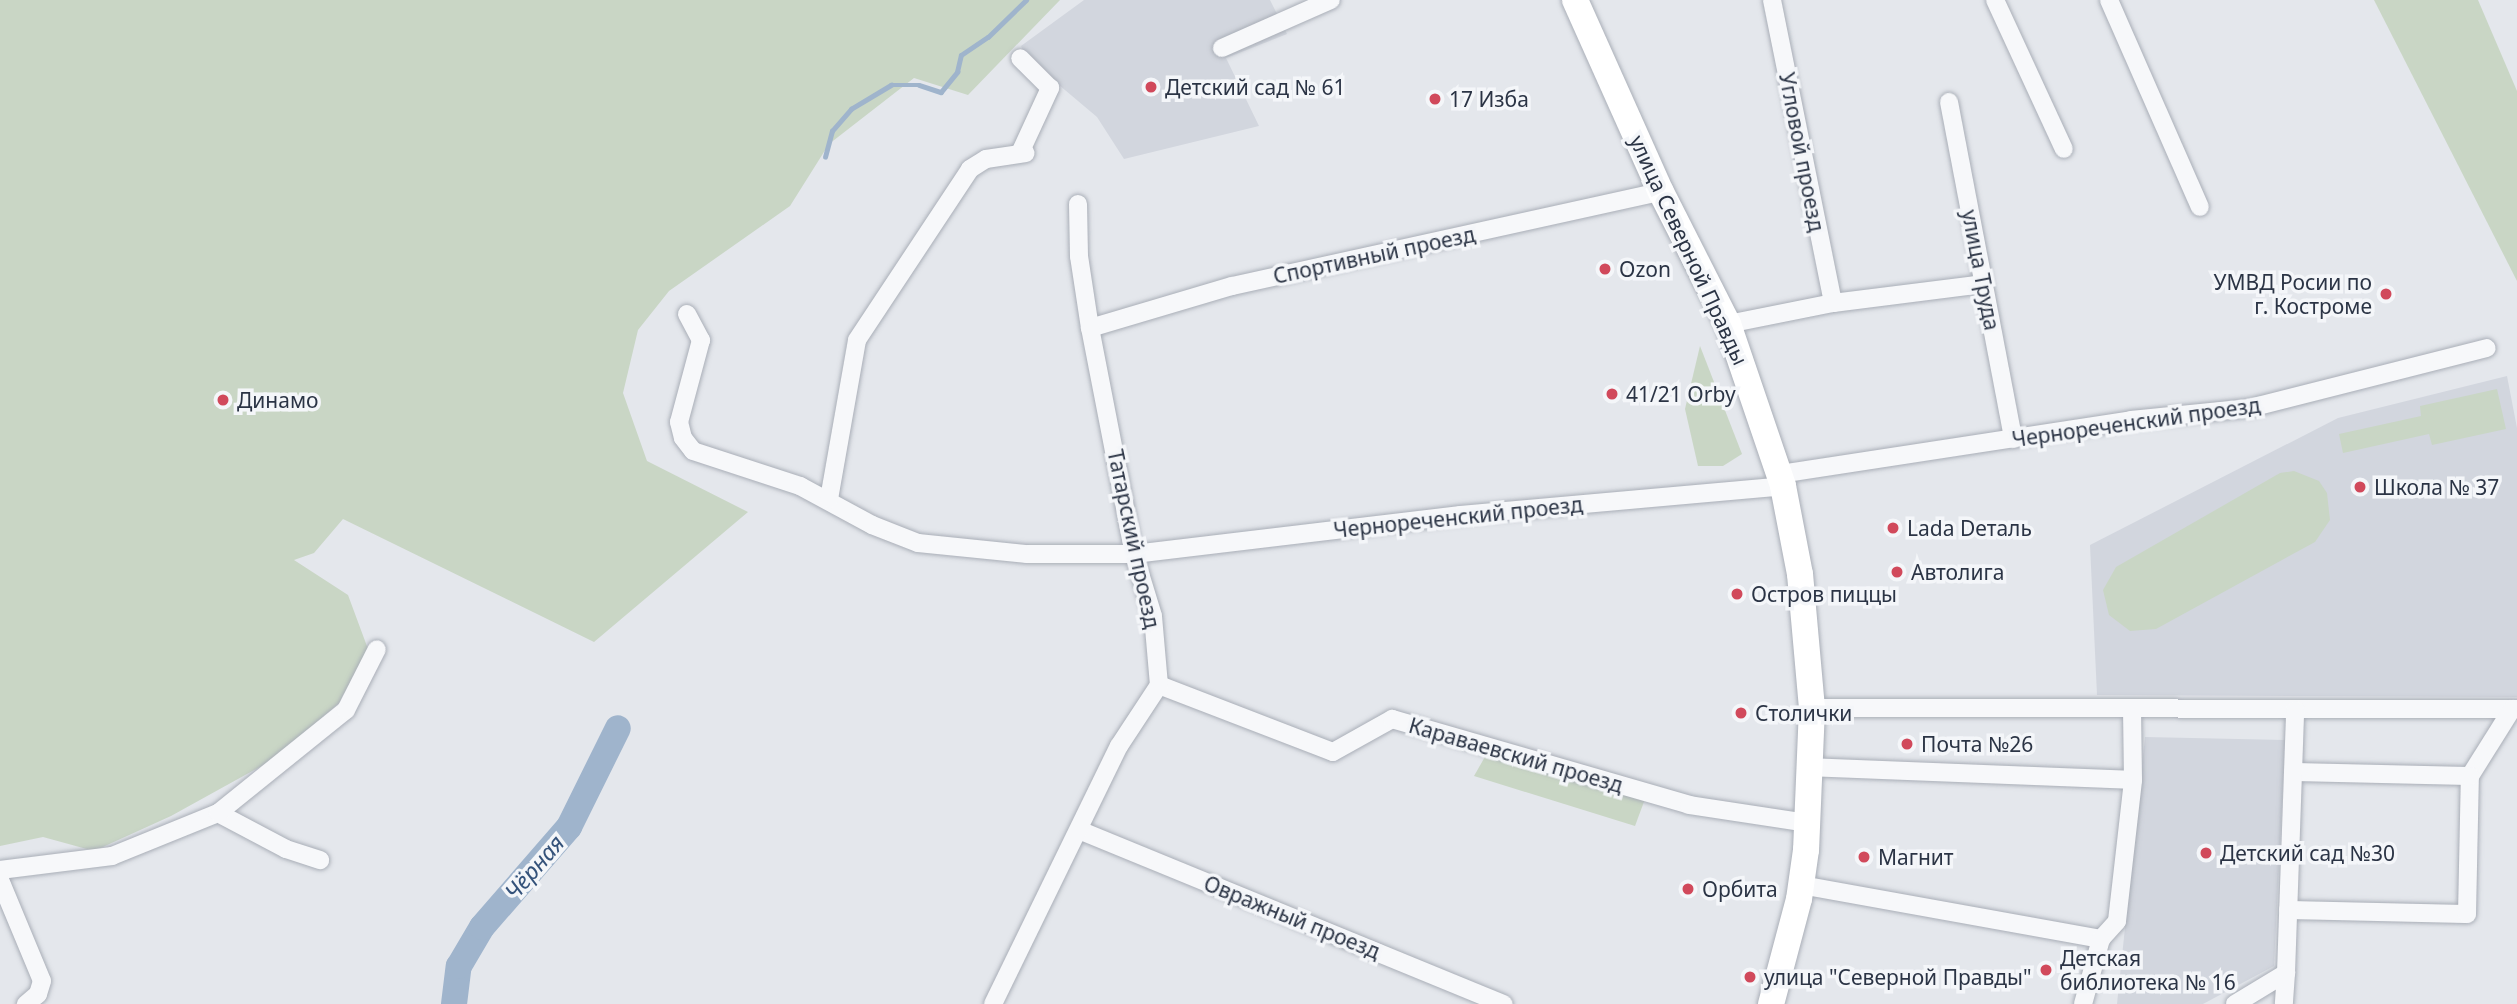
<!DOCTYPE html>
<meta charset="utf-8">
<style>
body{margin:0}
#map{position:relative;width:2517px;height:1004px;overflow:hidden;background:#e4e7ec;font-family:"Noto Sans",sans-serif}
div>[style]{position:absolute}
.built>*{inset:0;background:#d2d6de}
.green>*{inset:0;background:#c9d6c5}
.stream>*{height:4.5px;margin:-2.25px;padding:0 2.25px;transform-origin:2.25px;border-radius:2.25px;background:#9fb4cc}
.river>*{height:26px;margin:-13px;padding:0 13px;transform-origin:13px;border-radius:13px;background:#9fb4cc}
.roads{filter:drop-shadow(0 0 2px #a9aeb7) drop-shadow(0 0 2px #a9aeb7)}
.street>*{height:18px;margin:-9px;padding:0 9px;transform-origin:9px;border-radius:9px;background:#f7f8fa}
.secondary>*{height:26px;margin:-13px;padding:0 13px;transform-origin:13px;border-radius:13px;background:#fff}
.dots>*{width:19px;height:19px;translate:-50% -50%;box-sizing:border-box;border:4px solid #f4f6f9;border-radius:50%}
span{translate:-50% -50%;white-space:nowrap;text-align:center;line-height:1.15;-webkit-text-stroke:7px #f4f6f9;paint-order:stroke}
.poi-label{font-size:21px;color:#2b3445}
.left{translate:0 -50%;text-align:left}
.right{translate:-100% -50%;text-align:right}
.street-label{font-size:21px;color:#2b3445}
.water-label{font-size:23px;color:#34527a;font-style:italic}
</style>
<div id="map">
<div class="built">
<i style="clip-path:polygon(1084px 0,1270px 0,1287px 34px,1226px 58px,1259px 126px,1124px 159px,1097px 117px,1027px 58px,1021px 46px)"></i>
<i style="clip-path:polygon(2507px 376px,2517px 428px,2517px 697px,2097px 695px,2090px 545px,2338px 418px)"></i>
<i style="clip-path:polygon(2145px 737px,2285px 740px,2274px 966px,2203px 1004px,2117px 1004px)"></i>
</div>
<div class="green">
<i style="clip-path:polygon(0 0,1060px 0,968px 95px,914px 78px,829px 144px,790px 206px,669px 291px,638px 330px,623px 393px,647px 461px,748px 512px,594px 642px,343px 519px,314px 553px,294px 560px,348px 595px,368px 649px,339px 703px,276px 758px,171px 816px,94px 851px,43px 837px,0 846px)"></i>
<i style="clip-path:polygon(2374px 0,2478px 0,2517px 91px,2517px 281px)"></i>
<i style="clip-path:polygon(1700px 346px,1742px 454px,1723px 466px,1698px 466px,1685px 409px)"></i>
<i style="clip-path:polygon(2497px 389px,2506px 429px,2432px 445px,2429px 434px,2343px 453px,2339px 434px,2421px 416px,2420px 406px)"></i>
<i style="clip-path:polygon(2294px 471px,2319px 481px,2327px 493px,2330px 520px,2315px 542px,2156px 629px,2130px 631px,2109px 615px,2103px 590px,2116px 567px,2280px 473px)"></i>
<i style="clip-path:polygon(1486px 755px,1645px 799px,1635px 826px,1474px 776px)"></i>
</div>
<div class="stream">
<i style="left:825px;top:157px;width:27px;rotate:-75deg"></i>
<i style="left:832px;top:131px;width:29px;rotate:-49deg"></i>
<i style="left:851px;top:109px;width:47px;rotate:-31deg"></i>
<i style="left:891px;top:85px;width:28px"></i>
<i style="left:919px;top:85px;width:23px;rotate:18deg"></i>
<i style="left:941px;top:92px;width:26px;rotate:-51deg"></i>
<i style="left:957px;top:72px;width:17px;rotate:-77deg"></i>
<i style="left:961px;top:55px;width:32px;rotate:-34deg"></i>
<i style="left:988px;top:37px;width:53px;rotate:-44.2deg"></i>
</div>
<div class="river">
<i style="left:454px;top:1004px;width:38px;rotate:-83deg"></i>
<i style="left:459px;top:966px;width:45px;rotate:-59.5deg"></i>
<i style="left:482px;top:927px;width:133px;rotate:-49deg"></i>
<i style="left:569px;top:827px;width:110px;rotate:-63.7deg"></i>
</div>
<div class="roads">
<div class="street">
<i style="left:1772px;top:0;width:309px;rotate:78.6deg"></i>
<i style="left:1995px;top:0;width:164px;rotate:65.2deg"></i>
<i style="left:2109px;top:0;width:226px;rotate:66.3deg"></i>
<i style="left:1222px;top:48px;width:119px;rotate:-23.8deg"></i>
<i style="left:1949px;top:102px;width:343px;rotate:79.2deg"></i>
<i style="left:1020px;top:153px;width:72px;rotate:-65.2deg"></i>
<i style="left:1050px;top:88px;width:42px;rotate:-135deg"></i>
<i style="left:687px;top:314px;width:30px;rotate:62deg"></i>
<i style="left:701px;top:340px;width:85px;rotate:105deg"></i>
<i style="left:679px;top:422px;width:16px;rotate:76deg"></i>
<i style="left:683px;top:438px;width:16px;rotate:52deg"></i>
<i style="left:693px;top:451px;width:113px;rotate:18.1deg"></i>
<i style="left:800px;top:486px;width:82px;rotate:28.4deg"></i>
<i style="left:872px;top:525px;width:49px;rotate:21.4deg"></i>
<i style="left:918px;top:543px;width:110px;rotate:5.8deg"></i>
<i style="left:1027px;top:554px;width:107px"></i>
<i style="left:1134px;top:554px;width:329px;rotate:-6.8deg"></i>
<i style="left:1461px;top:515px;width:323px;rotate:-5.1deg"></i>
<i style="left:1728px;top:324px;width:107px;rotate:-11.3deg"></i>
<i style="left:1833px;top:303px;width:151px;rotate:-7.2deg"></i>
<i style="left:1090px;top:328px;width:148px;rotate:-16.5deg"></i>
<i style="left:1232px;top:286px;width:439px;rotate:-12.4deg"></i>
<i style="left:1780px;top:474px;width:355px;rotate:-8.7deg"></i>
<i style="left:2131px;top:420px;width:120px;rotate:-5.8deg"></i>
<i style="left:2250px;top:408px;width:244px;rotate:-14.2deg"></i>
<i style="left:829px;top:499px;width:161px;rotate:-80deg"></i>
<i style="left:857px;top:340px;width:205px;rotate:-56.5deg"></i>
<i style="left:970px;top:169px;width:19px;rotate:-32deg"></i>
<i style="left:986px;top:159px;width:40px;rotate:-8.5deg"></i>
<i style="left:1159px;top:685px;width:186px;rotate:21.1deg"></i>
<i style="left:1333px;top:752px;width:68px;rotate:-29.2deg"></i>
<i style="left:1392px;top:719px;width:309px;rotate:16.1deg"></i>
<i style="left:1689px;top:805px;width:120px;rotate:8.6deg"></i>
<i style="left:1812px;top:708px;width:705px;rotate:0.08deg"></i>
<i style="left:1809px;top:767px;width:324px;rotate:2.3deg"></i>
<i style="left:2470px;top:776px;width:79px;rotate:-57.9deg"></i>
<i style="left:218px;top:813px;width:77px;rotate:27.9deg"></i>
<i style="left:286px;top:849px;width:36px;rotate:18deg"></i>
<i style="left:1079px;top:830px;width:459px;rotate:22.3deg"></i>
<i style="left:0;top:870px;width:113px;rotate:-7.1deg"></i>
<i style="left:112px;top:856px;width:114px;rotate:-22.1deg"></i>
<i style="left:218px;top:813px;width:164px;rotate:-38.8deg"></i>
<i style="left:346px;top:710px;width:68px;rotate:-63.1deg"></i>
<i style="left:0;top:880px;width:109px;rotate:67.4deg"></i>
<i style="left:42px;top:981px;width:14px;rotate:107deg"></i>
<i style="left:38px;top:994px;width:16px;rotate:140deg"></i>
<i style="left:1801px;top:885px;width:305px;rotate:10.2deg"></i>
<i style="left:2288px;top:910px;width:179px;rotate:1.3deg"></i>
<i style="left:2467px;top:914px;width:138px;rotate:-88.8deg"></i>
<i style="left:2470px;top:776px;width:177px;rotate:-178.7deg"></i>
<i style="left:2286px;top:973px;width:263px;rotate:-88deg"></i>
<i style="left:993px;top:1004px;width:287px;rotate:-64deg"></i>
<i style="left:1119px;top:746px;width:73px;rotate:-56.7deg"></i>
<i style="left:1159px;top:685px;width:69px;rotate:-95deg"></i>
<i style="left:1153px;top:616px;width:65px;rotate:-107deg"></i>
<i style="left:1134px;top:554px;width:230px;rotate:-101deg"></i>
<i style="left:1090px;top:328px;width:73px;rotate:-98.7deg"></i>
<i style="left:1079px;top:256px;width:52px;rotate:-91.1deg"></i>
<i style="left:2083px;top:1004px;width:67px;rotate:-74.5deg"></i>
<i style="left:2101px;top:939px;width:24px;rotate:-48deg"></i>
<i style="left:2117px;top:921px;width:142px;rotate:-83.5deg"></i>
<i style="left:2133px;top:780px;width:71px;rotate:-90.8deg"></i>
<i style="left:2235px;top:1004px;width:60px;rotate:-31.3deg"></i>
<i style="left:2286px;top:973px;width:31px;rotate:94deg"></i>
</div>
<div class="secondary">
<i style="left:1575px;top:0;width:210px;rotate:65.9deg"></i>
<i style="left:1661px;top:192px;width:148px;rotate:63.1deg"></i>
<i style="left:1728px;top:324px;width:171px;rotate:71.2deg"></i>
<i style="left:1783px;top:486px;width:90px;rotate:79.1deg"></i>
<i style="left:1800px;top:574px;width:135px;rotate:84.9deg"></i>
<i style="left:1812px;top:708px;width:142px;rotate:92.4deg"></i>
<i style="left:1806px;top:850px;width:49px;rotate:98.1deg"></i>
<i style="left:1799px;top:899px;width:109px;rotate:104.9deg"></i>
</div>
</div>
<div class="dots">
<i style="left:1151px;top:87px;background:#d1495b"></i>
<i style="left:1435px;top:99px;background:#d1495b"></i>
<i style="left:1605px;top:269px;background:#d1495b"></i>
<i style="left:2386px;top:294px;background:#d1495b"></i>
<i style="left:1612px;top:394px;background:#d1495b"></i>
<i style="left:223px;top:400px;background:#d1495b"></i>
<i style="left:2360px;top:487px;background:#d1495b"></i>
<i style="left:1893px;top:528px;background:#d1495b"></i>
<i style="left:1897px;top:572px;background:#d1495b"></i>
<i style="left:1737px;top:594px;background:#d1495b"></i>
<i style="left:1741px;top:713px;background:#d1495b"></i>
<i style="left:1907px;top:744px;background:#d1495b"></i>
<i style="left:2206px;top:853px;background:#d1495b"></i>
<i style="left:1864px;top:857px;background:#d1495b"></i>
<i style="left:1688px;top:889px;background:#d1495b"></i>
<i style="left:2046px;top:970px;background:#d1495b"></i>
<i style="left:1750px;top:977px;background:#d1495b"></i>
</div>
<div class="poi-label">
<span class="left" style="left:1165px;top:87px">Детский сад № 61</span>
<span class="left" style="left:1449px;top:99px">17 Изба</span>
<span class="left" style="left:1619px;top:269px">Ozon</span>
<span class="right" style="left:2372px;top:294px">УМВД Росии по<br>г. Костроме</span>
<span class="left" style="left:1626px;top:394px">41/21 Orby</span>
<span class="left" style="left:237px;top:400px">Динамо</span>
<span class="left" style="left:2374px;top:487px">Школа № 37</span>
<span class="left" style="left:1907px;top:528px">Lada Dеталь</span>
<span class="left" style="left:1911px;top:572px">Автолига</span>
<span class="left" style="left:1751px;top:594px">Остров пиццы</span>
<span class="left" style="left:1755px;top:713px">Столички</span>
<span class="left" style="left:1921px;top:744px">Почта №26</span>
<span class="left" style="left:2220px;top:853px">Детский сад №30</span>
<span class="left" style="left:1878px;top:857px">Магнит</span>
<span class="left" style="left:1702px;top:889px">Орбита</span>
<span class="left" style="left:2060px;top:970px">Детская<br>библиотека № 16</span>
<span class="left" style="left:1764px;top:977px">улица "Северной Правды"</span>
</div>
<div class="street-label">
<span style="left:1802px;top:152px;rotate:79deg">Угловой проезд</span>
<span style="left:1689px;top:250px;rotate:65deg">улица Северной Правды</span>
<span style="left:1374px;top:255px;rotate:-12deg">Спортивный проезд</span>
<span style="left:1981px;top:270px;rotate:79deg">улица Труда</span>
<span style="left:2136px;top:422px;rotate:-8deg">Чернореченский проезд</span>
<span style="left:1458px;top:517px;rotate:-6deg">Чернореченский проезд</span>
<span style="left:1134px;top:539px;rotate:78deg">Татарский проезд</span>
<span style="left:1516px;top:755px;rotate:16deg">Караваевский проезд</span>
<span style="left:1292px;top:917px;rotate:22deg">Овражный проезд</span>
</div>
<div class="water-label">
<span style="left:534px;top:867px;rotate:-49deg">Чёрная</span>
</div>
</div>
